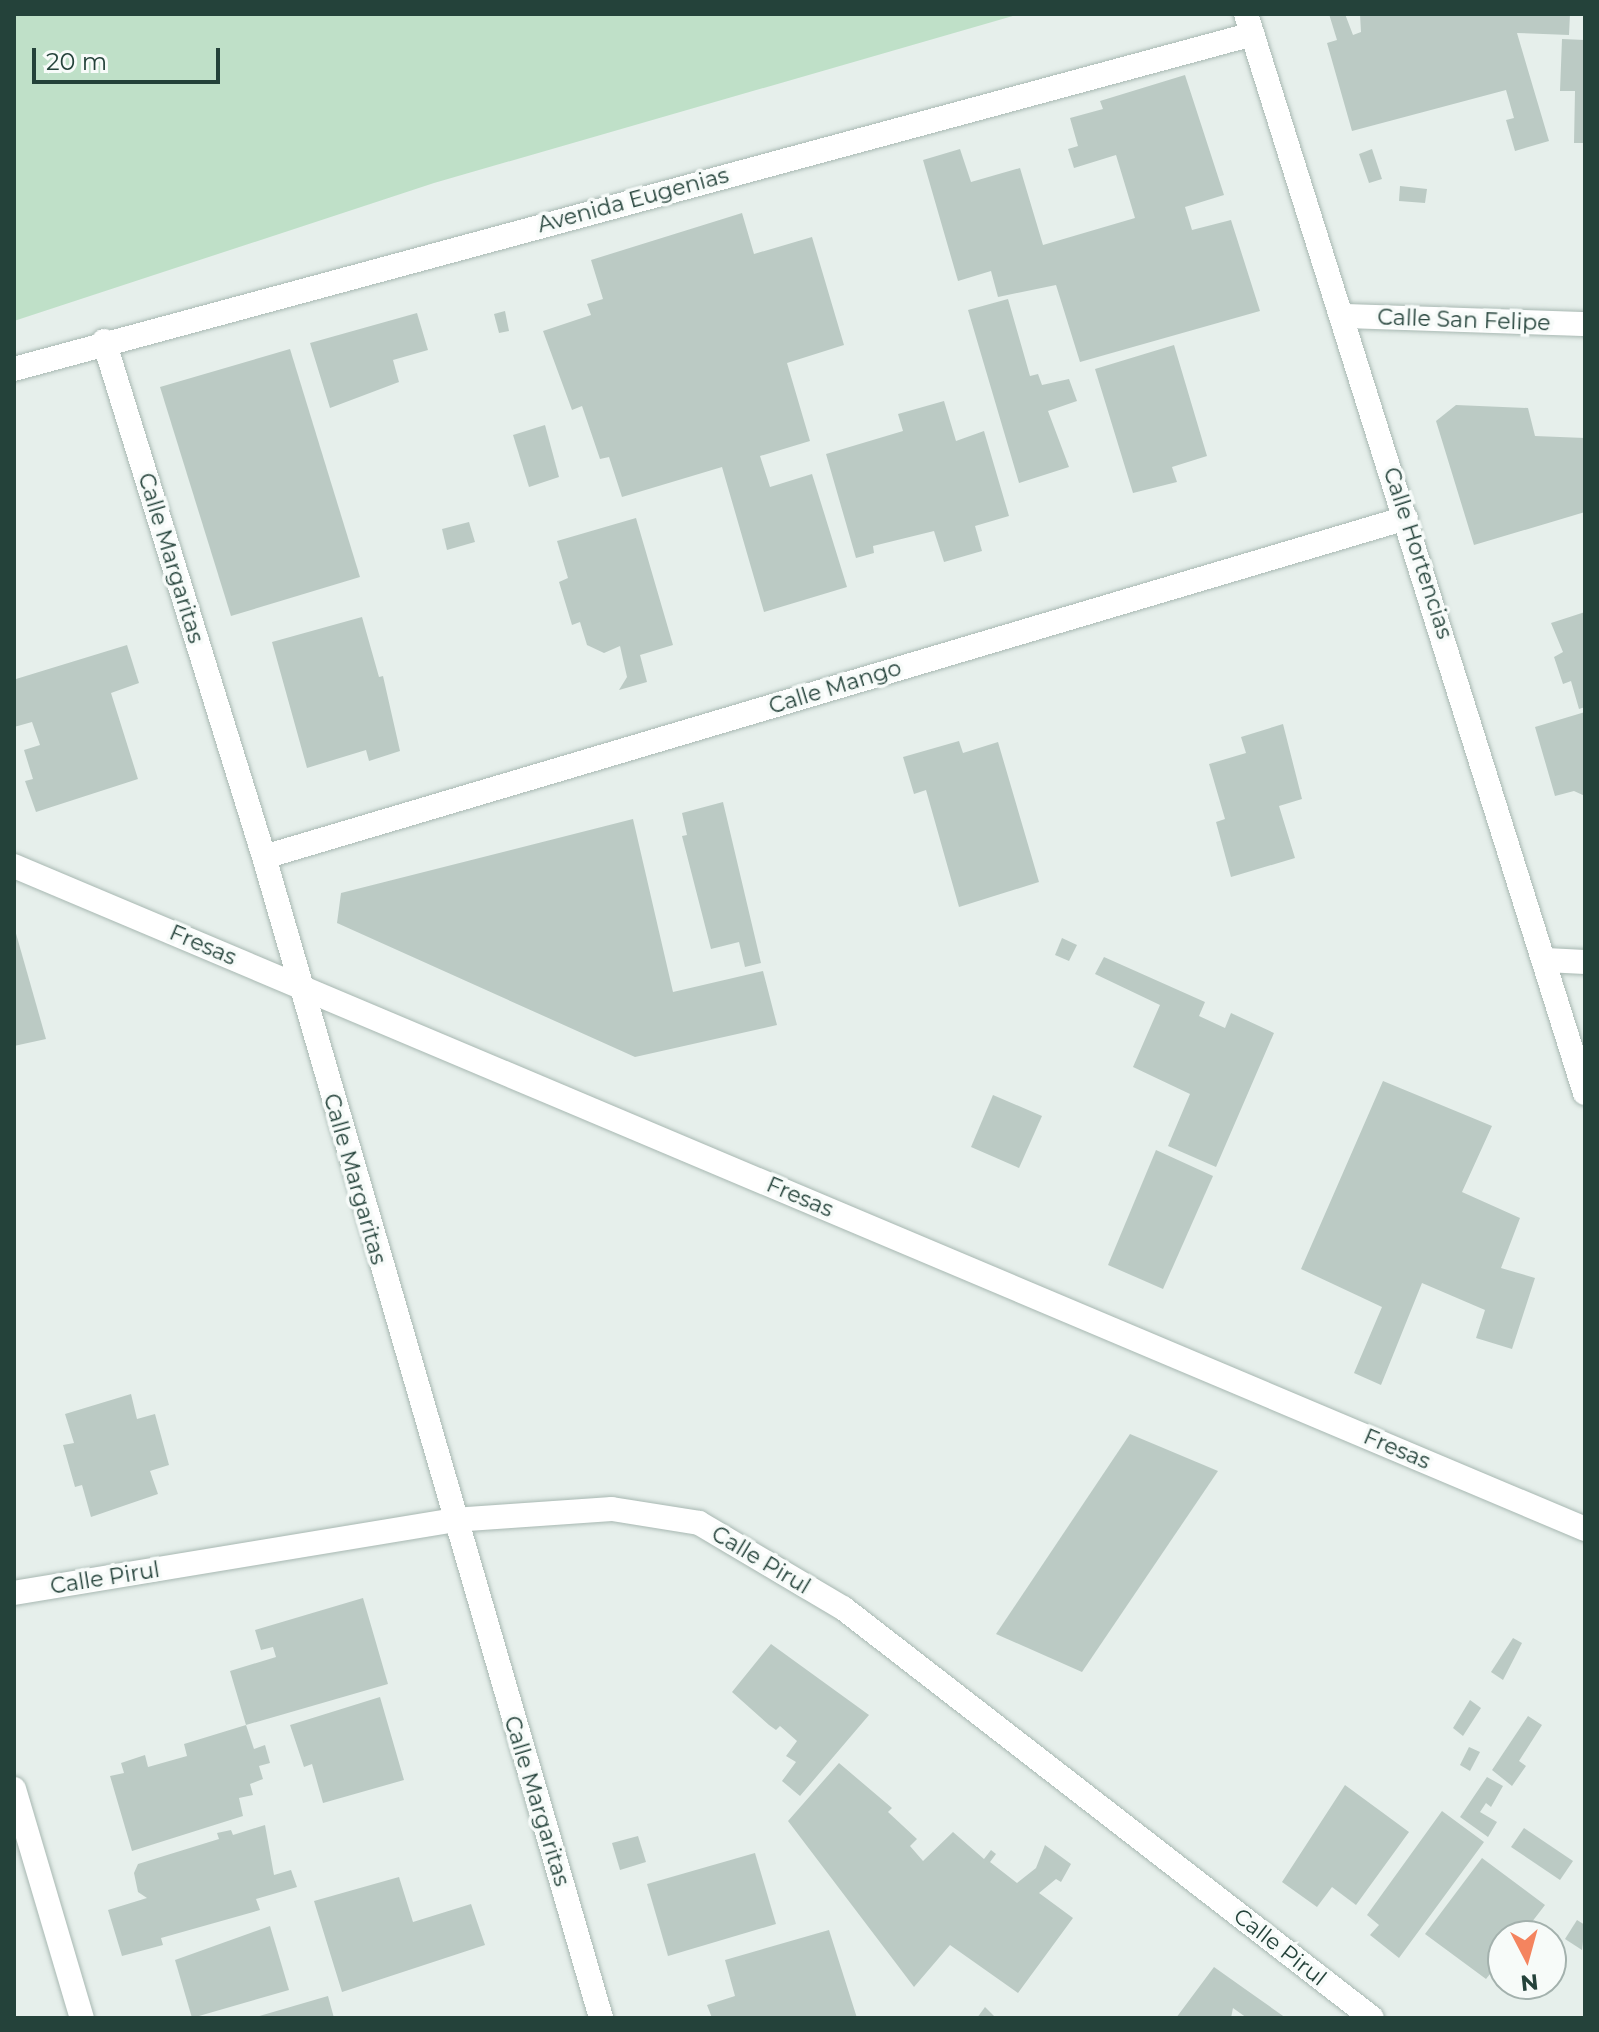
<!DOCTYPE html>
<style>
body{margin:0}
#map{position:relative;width:1599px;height:2032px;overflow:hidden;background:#e6efeb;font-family:Montserrat,sans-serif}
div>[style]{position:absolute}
.green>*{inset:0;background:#bfe0c8}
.building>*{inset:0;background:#bbcac4}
.roads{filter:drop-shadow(0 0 2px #a8b8b2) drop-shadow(0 0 2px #a8b8b2)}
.street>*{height:24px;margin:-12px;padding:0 12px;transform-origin:12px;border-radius:12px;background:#fff}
.secondary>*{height:24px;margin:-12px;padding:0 12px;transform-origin:12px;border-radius:12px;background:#fff}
span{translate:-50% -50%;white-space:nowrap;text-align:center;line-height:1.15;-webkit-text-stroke:7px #f7fbf9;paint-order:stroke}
.street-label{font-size:22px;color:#24423a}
.frame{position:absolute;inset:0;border:16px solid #24423a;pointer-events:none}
.north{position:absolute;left:1487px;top:1920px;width:80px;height:80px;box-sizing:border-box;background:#f7fbf9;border:2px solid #a3b1ad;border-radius:50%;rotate:174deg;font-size:22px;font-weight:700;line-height:32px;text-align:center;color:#24423a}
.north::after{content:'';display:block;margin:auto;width:28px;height:36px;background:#f4845f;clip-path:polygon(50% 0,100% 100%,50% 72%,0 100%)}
.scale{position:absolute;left:32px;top:48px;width:188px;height:36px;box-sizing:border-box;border:4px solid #24423a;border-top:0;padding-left:10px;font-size:24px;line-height:28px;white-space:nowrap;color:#24423a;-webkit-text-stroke:6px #f7fbf9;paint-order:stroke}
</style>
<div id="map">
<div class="green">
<i style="clip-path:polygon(14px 14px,1020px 14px,434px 183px,14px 321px)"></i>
</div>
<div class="building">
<i style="clip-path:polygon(1329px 14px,1345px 14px,1353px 35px,1361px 32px,1360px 14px,1570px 14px,1569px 35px,1517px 33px,1549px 141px,1515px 151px,1506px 120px,1514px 118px,1506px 90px,1352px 131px,1327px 43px,1337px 40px)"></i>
<i style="clip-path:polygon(1562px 39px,1585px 40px,1585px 143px,1574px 143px,1575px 91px,1560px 91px)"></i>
<i style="clip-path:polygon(1185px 75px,1224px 195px,1185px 207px,1192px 230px,1231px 220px,1260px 311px,1080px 362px,1056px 285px,998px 297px,991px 271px,958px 281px,923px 160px,960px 149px,971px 182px,1020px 168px,1043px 245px,1135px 218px,1116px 155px,1074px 168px,1068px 149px,1078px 146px,1070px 118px,1103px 109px,1100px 101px)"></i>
<i style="clip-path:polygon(1372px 149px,1382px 179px,1369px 183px,1359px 154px)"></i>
<i style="clip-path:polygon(1400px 186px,1427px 189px,1425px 203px,1399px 201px)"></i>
<i style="clip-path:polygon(742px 213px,754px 254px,812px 237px,844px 345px,787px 363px,810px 441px,760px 456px,770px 487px,812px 474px,847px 587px,764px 612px,722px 467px,622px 497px,609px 457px,600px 459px,582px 406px,572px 410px,543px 331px,591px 315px,587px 304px,603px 299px,591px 260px)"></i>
<i style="clip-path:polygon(1008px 299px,1030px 376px,1038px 374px,1042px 385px,1069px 379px,1077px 401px,1048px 411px,1069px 467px,1019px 483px,968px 310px)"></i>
<i style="clip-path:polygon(505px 311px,509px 331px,499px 333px,494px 314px)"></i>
<i style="clip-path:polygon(417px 313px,428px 350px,393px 360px,399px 382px,330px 408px,310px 343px)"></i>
<i style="clip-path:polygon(1174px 345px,1207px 456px,1172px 467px,1177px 482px,1133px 493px,1095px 369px)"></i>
<i style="clip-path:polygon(290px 349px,360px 577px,231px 616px,160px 387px)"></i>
<i style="clip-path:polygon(944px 401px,956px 441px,984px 431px,1009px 516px,975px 526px,982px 551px,944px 562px,934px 531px,873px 546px,874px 553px,856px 558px,826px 454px,903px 431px,898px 414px)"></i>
<i style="clip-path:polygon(1456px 405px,1528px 408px,1535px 436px,1585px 438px,1585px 512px,1474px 545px,1436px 421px)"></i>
<i style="clip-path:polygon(545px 425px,559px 477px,529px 487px,513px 435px)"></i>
<i style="clip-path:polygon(636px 518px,673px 645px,640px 655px,647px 682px,619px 690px,627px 677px,620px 646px,604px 653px,587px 645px,580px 622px,572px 625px,559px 582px,568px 578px,557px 541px)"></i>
<i style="clip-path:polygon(469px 522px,475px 542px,447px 550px,442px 529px)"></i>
<i style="clip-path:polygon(1585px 612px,1585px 707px,1579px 709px,1571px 681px,1563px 684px,1554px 657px,1563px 652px,1551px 623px)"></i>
<i style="clip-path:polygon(362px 617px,379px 677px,383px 676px,400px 751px,369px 761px,366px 750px,307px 768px,272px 642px)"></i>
<i style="clip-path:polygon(127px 645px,139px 683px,111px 693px,138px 779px,36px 812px,25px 781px,33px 779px,24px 750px,40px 745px,32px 722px,14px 727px,14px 674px,16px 679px)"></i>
<i style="clip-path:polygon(1585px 712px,1585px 796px,1574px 791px,1555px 796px,1535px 727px)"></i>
<i style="clip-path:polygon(1283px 724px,1302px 799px,1279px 806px,1295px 858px,1231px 877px,1216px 822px,1225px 819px,1209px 764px,1246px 753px,1241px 737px)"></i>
<i style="clip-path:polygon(959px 741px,963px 753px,998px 742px,1039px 882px,959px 907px,926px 790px,914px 794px,903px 757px)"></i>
<i style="clip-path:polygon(723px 802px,761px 963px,745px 967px,739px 942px,711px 949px,682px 836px,687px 835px,682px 813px)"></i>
<i style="clip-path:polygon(633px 819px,673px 992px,763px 971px,777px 1025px,635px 1057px,337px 923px,341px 893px)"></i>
<i style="clip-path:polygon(15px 930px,46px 1039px,14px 1046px,14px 931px)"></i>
<i style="clip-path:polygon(1062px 938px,1077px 945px,1069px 961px,1055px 955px)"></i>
<i style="clip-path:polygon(1104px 957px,1205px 1002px,1199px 1016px,1225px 1028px,1231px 1013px,1274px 1033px,1216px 1167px,1168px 1146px,1190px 1094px,1133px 1067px,1160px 1005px,1095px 974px)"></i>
<i style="clip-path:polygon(1383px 1081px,1492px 1126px,1462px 1192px,1520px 1218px,1501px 1268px,1535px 1278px,1512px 1349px,1476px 1338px,1485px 1310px,1422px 1283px,1381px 1385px,1354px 1373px,1382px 1307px,1301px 1269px)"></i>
<i style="clip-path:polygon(993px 1095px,1042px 1116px,1019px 1168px,971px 1147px)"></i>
<i style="clip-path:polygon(1156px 1150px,1213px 1176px,1163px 1289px,1108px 1265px)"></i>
<i style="clip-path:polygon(131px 1394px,137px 1419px,155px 1414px,169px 1465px,150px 1471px,158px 1494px,91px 1517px,82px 1485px,75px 1487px,63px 1445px,74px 1443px,65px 1414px)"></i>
<i style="clip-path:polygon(1130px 1434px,1218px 1471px,1082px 1672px,996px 1634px)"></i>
<i style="clip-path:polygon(363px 1598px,388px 1684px,246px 1725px,230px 1671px,276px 1657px,273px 1647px,261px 1650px,255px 1630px)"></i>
<i style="clip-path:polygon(1513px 1638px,1522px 1643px,1503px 1680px,1491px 1672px)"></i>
<i style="clip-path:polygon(771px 1644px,869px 1715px,800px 1796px,782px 1781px,796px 1762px,786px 1756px,797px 1741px,780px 1726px,776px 1730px,769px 1725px,732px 1692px)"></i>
<i style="clip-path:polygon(380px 1697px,404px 1780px,323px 1803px,312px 1764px,304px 1767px,290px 1725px)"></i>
<i style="clip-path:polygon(1470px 1700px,1481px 1708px,1463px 1736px,1453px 1728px)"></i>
<i style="clip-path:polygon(1528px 1716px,1542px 1725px,1519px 1761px,1526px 1766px,1512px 1786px,1492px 1770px)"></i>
<i style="clip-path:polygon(246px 1725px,254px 1749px,265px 1745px,270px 1763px,259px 1766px,263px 1779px,250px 1784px,253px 1795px,239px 1798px,243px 1816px,132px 1851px,110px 1776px,124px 1773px,121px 1763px,145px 1755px,148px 1767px,187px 1756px,184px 1744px)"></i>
<i style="clip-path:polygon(1469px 1747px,1480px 1752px,1470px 1771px,1460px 1765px)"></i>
<i style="clip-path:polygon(839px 1763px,892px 1808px,888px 1812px,917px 1839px,910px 1846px,923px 1861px,953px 1832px,984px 1859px,991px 1850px,996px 1854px,990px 1862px,1017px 1883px,1036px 1868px,1045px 1845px,1071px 1864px,1061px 1882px,1056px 1879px,1039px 1893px,1073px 1918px,1018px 1993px,950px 1945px,914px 1987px,788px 1821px)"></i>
<i style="clip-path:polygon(1487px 1777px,1503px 1786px,1491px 1807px,1486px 1803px,1480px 1812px,1497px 1822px,1488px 1837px,1460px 1817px)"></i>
<i style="clip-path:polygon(1345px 1785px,1409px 1832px,1356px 1905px,1332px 1887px,1317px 1907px,1282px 1882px)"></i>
<i style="clip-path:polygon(1442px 1811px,1484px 1842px,1399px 1958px,1370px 1935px,1379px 1925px,1367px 1915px)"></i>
<i style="clip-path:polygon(265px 1825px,274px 1875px,291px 1870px,297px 1887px,256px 1899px,260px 1910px,161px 1938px,163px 1945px,122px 1956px,108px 1910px,147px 1898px,138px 1892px,134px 1873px,138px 1864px,219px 1839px,217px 1833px,231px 1830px,233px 1835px)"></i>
<i style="clip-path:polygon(1524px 1828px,1573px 1861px,1560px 1880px,1511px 1847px)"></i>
<i style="clip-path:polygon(638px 1836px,646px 1862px,620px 1870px,612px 1843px)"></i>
<i style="clip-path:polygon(755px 1853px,776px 1924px,668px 1956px,647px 1884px)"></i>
<i style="clip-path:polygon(1482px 1858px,1545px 1905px,1521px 1936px,1503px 1936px,1503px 1958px,1486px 1979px,1425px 1934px)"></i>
<i style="clip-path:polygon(399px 1877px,413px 1922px,471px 1904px,485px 1945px,342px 1992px,314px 1901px)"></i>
<i style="clip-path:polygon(1577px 1920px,1585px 1925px,1582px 1950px,1565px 1939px)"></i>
<i style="clip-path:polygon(270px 1926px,289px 1990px,192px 2018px,175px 1960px)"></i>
<i style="clip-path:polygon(829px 1930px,857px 2018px,712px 2018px,707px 2005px,735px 1996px,725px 1960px)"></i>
<i style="clip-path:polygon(1214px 1967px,1245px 1989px,1286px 2018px,1247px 2018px,1233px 2008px,1231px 2018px,1176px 2018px)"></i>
<i style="clip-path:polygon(328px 1996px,334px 2018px,256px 2018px,256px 2017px)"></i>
<i style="clip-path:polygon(985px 2007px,996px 2018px,977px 2018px)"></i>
</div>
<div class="roads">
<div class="street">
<i style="left:1343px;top:316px;width:242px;rotate:1.9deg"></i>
<i style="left:104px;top:341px;width:540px;rotate:72.77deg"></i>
<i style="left:264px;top:857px;width:1209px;rotate:73.81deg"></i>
<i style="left:14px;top:369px;width:1283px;rotate:-15.13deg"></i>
<i style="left:264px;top:857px;width:1191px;rotate:-16.53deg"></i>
<i style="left:14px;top:866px;width:1705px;rotate:22.88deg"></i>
<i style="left:1546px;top:960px;width:39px;rotate:3deg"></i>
<i style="left:14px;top:1593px;width:445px;rotate:-9.4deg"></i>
<i style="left:453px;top:1520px;width:159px;rotate:-4deg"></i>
<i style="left:612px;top:1509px;width:88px;rotate:9.1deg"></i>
<i style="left:699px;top:1523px;width:167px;rotate:30.6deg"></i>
<i style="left:843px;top:1608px;width:669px;rotate:37.78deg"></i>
<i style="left:14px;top:1789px;width:239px;rotate:73.5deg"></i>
</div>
<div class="secondary">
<i style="left:1246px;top:14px;width:1131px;rotate:72.56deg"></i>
</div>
</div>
<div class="street-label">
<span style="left:633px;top:200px;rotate:-15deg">Avenida Eugenias</span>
<span style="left:1464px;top:320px;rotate:2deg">Calle San Felipe</span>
<span style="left:1418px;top:553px;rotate:72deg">Calle Hortencias</span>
<span style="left:171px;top:558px;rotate:73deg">Calle Margaritas</span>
<span style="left:835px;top:687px;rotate:-17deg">Calle Mango</span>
<span style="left:203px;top:945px;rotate:23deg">Fresas</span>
<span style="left:355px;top:1179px;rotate:74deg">Calle Margaritas</span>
<span style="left:800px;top:1197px;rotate:23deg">Fresas</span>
<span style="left:1397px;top:1449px;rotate:23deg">Fresas</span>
<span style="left:761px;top:1560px;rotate:31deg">Calle Pirul</span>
<span style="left:105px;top:1578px;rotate:-9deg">Calle Pirul</span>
<span style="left:537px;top:1801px;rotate:73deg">Calle Margaritas</span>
<span style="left:1280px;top:1947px;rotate:38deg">Calle Pirul</span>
</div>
<div class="frame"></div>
<div class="north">N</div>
<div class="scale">20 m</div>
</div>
